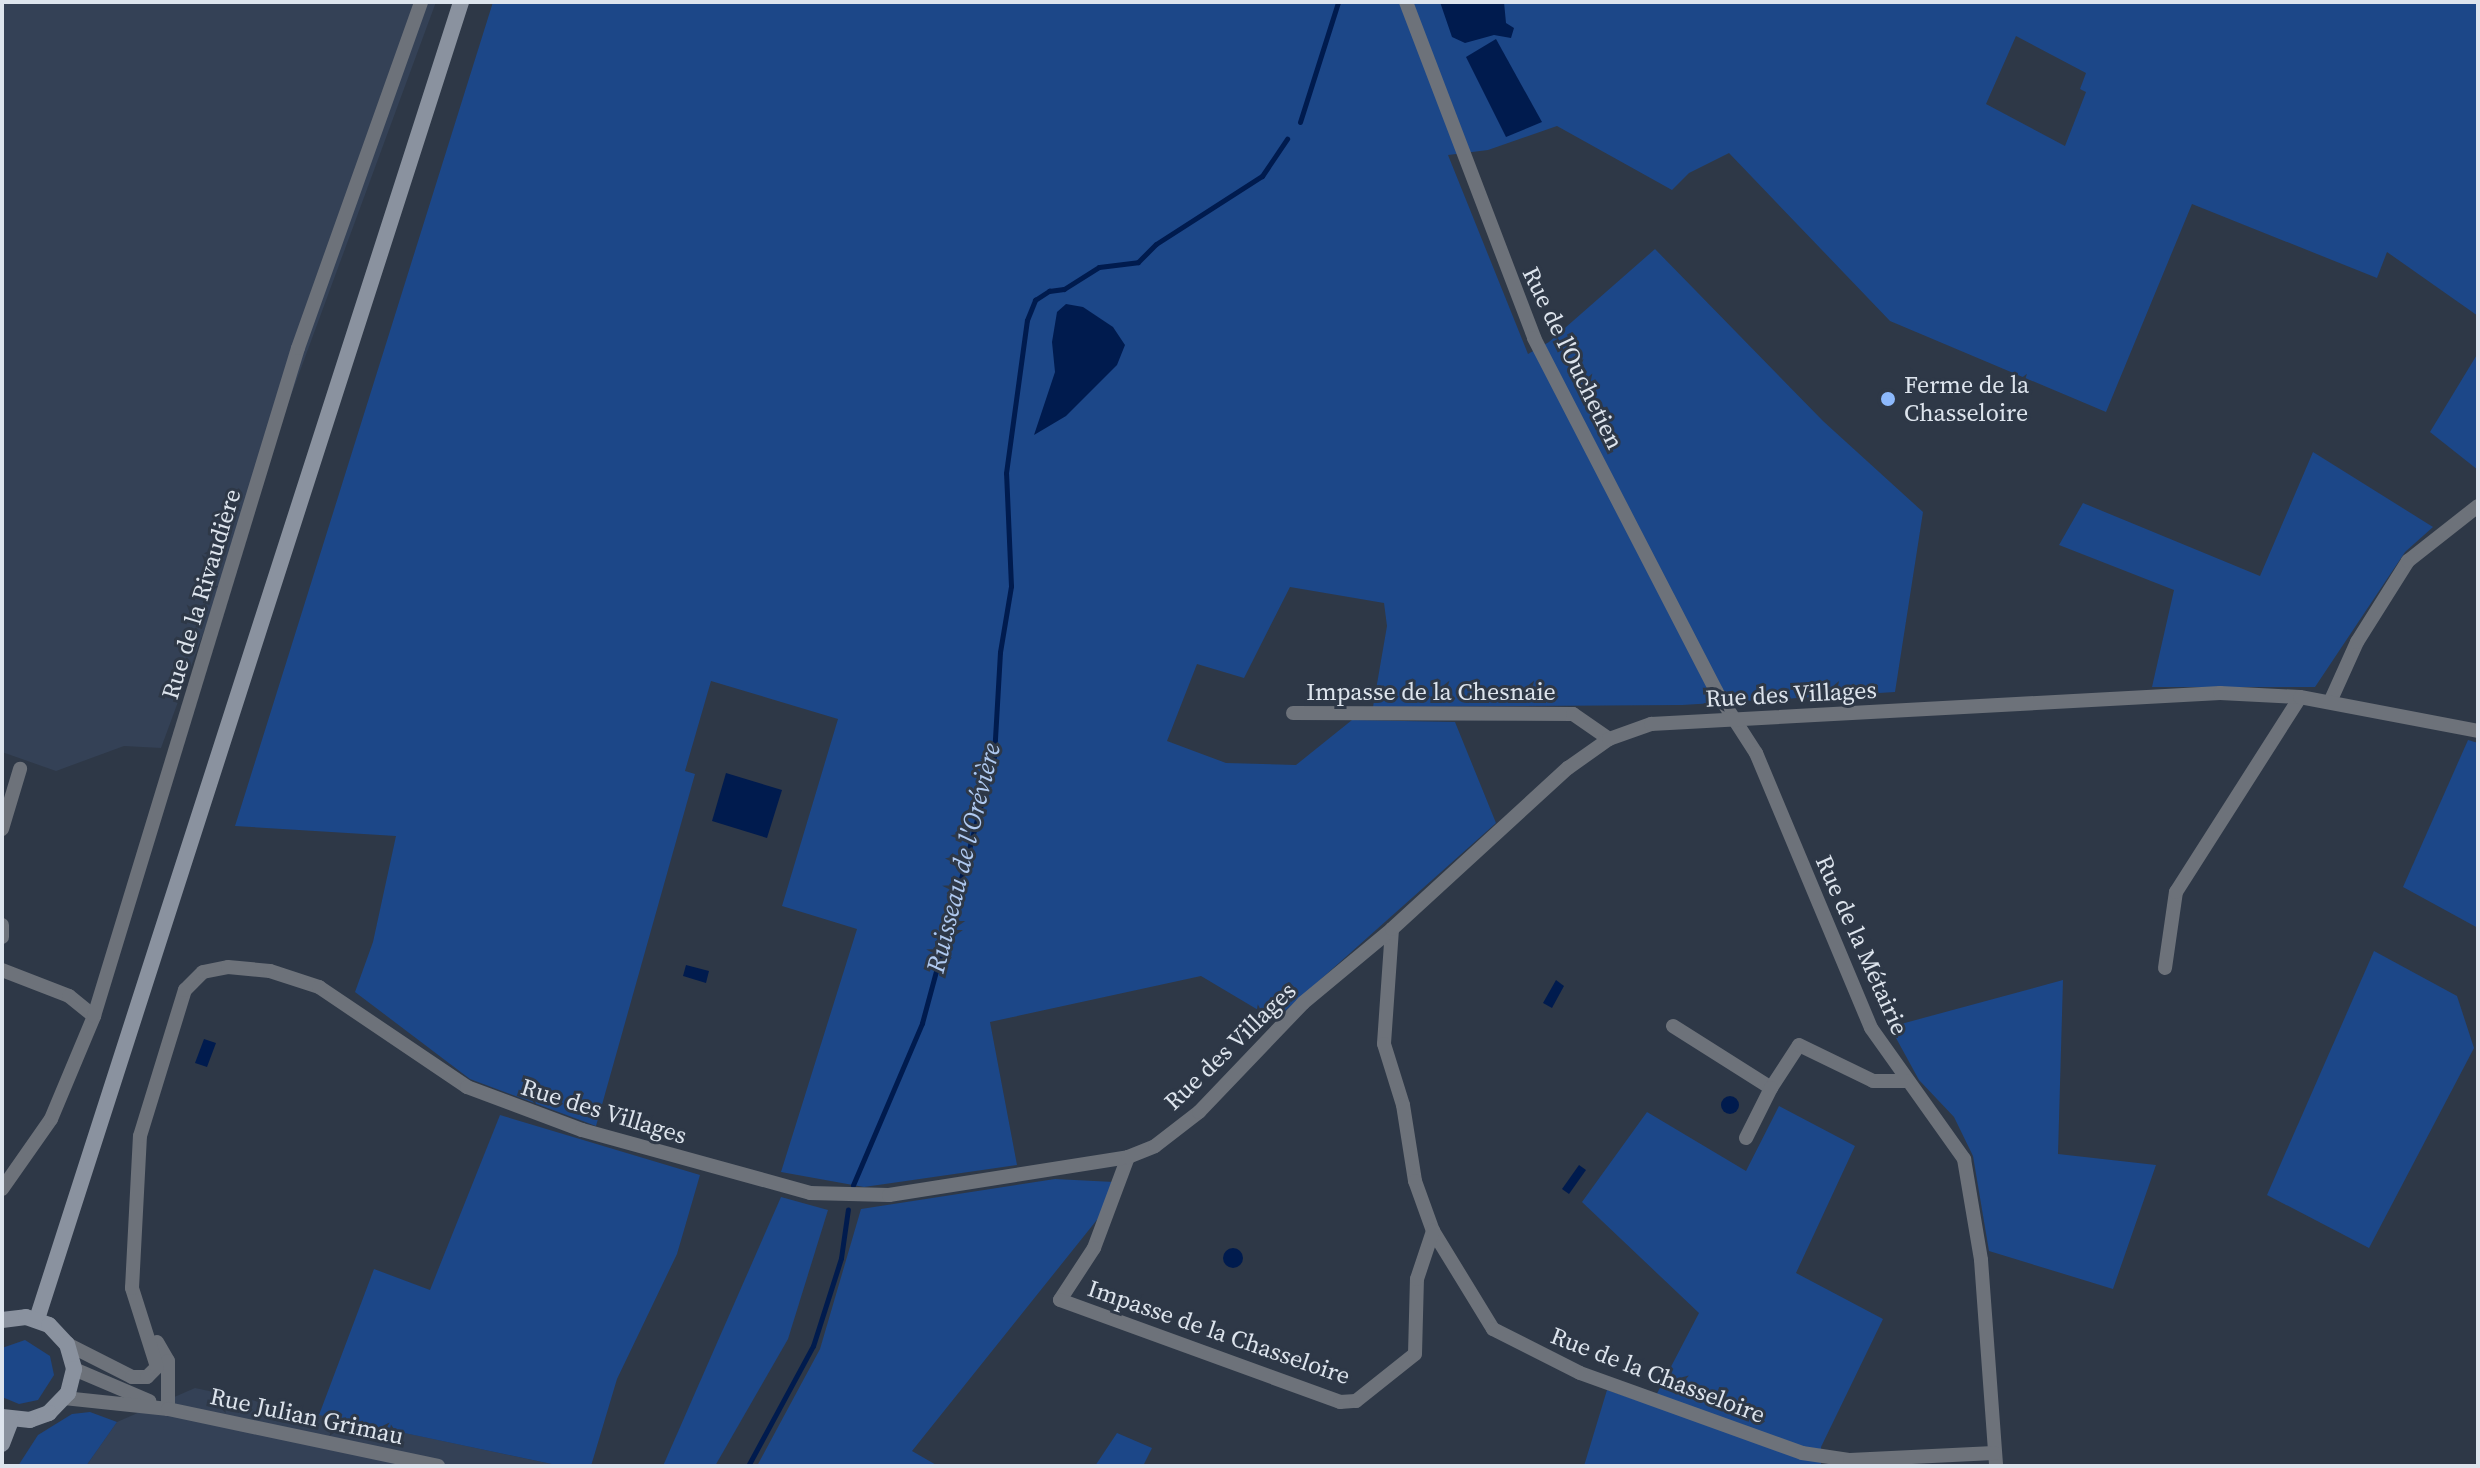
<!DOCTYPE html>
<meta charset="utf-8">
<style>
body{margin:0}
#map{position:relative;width:2480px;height:1468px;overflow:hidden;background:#2e3847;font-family:"Source Serif 4",serif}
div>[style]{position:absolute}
.built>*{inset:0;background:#344156}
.green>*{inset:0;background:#1c4788}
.water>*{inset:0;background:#001b4e}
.round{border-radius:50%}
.stream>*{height:5px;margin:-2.5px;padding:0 2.5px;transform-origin:2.5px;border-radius:2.5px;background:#001b4e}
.minor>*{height:14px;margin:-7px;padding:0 7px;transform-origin:7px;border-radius:7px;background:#6d727a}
.secondary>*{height:16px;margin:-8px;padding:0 8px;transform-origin:8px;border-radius:8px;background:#8a929f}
.dots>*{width:22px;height:22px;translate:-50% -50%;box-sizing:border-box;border:4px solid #2e3847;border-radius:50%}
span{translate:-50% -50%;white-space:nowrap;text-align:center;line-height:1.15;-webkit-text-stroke:6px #2e3847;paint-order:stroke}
.street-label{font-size:24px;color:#dde4ed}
.poi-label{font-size:24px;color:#dde4ed}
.left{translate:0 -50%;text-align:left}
.water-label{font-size:26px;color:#afc9f0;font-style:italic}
.frame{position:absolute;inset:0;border:4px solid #dde4ed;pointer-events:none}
</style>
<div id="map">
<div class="built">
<i style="clip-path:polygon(2px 2px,436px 2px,161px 748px,124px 746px,56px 771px,2px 752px)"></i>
<i style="clip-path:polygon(195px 1388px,391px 1430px,561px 1466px,86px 1466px,117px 1422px)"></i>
</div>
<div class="green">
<i style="clip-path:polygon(evenodd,493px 2px,2478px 2px,2478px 316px,2387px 252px,2377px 278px,2192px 204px,2106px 412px,1890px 321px,1729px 153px,1689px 173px,1672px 190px,1557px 126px,1488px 150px,1448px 155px,1528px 354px,1549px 342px,1655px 249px,1823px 421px,1923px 512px,1895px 692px,1682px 705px,1373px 707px,1387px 626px,1384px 603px,1290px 587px,1244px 678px,1197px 664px,1167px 741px,1226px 763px,1296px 765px,1352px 720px,1455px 722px,1496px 823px,1275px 1020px,1201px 976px,990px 1022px,1017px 1165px,864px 1187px,781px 1172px,857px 929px,782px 906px,838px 719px,711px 681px,685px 771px,695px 774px,596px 1126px,470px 1079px,355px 992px,373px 942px,396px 836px,235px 826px,493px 2px,2016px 36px,2086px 73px,2080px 89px,2086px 92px,2065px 146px,1986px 104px,2016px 36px)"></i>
<i style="clip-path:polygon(2478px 353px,2478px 470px,2430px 432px)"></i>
<i style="clip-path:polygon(2313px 452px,2433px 527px,2405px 552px,2315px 687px,2152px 687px,2174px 590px,2059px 545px,2083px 503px,2260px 576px)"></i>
<i style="clip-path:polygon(2468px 740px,2478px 743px,2478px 928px,2403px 887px)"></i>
<i style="clip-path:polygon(2374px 951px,2457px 996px,2474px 1048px,2369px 1248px,2267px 1195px)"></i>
<i style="clip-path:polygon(2063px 980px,2058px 1154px,2156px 1165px,2113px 1289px,1989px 1251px,1973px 1156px,1954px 1117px,1919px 1080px,1890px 1027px)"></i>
<i style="clip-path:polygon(1779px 1106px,1855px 1146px,1796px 1273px,1883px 1319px,1821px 1447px,1821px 1466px,1584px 1466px,1607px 1390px,1651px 1405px,1699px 1313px,1582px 1202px,1647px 1112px,1746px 1171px)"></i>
<i style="clip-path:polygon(500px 1115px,700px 1175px,677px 1254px,617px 1379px,591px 1466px,561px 1466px,319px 1415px,374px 1269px,430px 1290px)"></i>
<i style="clip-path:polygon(1055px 1179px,1114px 1182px,1100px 1216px,912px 1451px,938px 1466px,757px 1466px,820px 1349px,861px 1209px)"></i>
<i style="clip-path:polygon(781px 1197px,828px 1210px,788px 1339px,715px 1466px,663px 1466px)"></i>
<i style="clip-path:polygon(25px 1340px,50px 1356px,54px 1375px,38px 1400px,19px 1404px,2px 1397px,2px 1348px)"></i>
<i style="clip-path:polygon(90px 1412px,117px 1422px,86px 1466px,18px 1466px,38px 1435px,72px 1414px)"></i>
<i style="clip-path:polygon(1117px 1433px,1152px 1448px,1143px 1466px,1095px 1466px)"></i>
</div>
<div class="water">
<i style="clip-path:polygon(1440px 2px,1504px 2px,1506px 23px,1514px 28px,1511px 38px,1494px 35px,1465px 43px,1452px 37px)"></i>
<i style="clip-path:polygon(1496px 39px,1542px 122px,1506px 137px,1466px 57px)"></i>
<i style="clip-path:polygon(1066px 304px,1083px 307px,1113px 327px,1125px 345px,1117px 365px,1066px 416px,1034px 435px,1055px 372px,1052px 342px,1057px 312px)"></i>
<i style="clip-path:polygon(726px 773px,782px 790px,767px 838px,712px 821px)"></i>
<i style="clip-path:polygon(686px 965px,709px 971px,706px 983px,683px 976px)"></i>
<i style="clip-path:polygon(1556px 980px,1564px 986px,1552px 1008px,1543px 1003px)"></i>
<i style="clip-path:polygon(204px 1039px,216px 1043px,207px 1067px,195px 1063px)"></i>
<i class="round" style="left:1721px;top:1096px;width:18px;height:18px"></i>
<i style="clip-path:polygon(1579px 1165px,1586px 1170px,1569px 1194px,1562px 1189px)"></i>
<i class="round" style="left:1223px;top:1248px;width:20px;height:20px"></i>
</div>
<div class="stream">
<i style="left:1300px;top:122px;width:126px;rotate:-72.4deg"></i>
<i style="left:853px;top:1185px;width:176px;rotate:-66.9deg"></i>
<i style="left:922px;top:1023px;width:277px;rotate:-74.9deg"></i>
<i style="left:994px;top:756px;width:104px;rotate:-86.7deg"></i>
<i style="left:1000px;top:652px;width:67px;rotate:-80.5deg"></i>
<i style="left:1011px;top:586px;width:113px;rotate:-92.5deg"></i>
<i style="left:1006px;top:473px;width:154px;rotate:-82.2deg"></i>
<i style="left:1027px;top:320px;width:22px;rotate:-68deg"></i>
<i style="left:1035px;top:300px;width:17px;rotate:-33deg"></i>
<i style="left:1049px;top:291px;width:15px;rotate:-8deg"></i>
<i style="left:1064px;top:289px;width:41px;rotate:-32.2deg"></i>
<i style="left:1099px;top:267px;width:39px;rotate:-7deg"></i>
<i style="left:1138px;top:262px;width:25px;rotate:-45deg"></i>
<i style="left:1156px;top:244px;width:126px;rotate:-32.7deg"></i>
<i style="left:1262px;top:176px;width:45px;rotate:-56deg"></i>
<i style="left:748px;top:1466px;width:136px;rotate:-61.6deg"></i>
<i style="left:813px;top:1346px;width:92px;rotate:-72.3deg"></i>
<i style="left:841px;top:1258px;width:49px;rotate:-81.9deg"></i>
</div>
<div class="minor">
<i style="left:1406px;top:2px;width:360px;rotate:69.1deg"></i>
<i style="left:1534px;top:338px;width:397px;rotate:62.7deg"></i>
<i style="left:1716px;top:691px;width:74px;rotate:57.2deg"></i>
<i style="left:1756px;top:753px;width:298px;rotate:67.3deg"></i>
<i style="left:1871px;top:1028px;width:161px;rotate:54.6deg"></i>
<i style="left:1964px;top:1159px;width:102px;rotate:80.4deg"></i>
<i style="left:1981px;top:1260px;width:207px;rotate:85.8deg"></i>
<i style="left:2330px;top:702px;width:66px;rotate:-65.8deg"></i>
<i style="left:2357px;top:642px;width:96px;rotate:-57.8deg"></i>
<i style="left:2408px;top:561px;width:89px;rotate:-38.2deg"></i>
<i style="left:1293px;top:713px;width:280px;rotate:0.2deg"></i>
<i style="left:1573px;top:714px;width:44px;rotate:34.8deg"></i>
<i style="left:2px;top:829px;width:63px;rotate:-73.3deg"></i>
<i style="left:2px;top:925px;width:12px;rotate:90deg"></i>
<i style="left:1392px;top:929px;width:115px;rotate:94deg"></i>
<i style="left:1384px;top:1044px;width:64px;rotate:72.7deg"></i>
<i style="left:1403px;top:1105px;width:77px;rotate:81deg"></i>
<i style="left:1415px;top:1181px;width:53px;rotate:70.2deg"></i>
<i style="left:1433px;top:1231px;width:115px;rotate:58.5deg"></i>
<i style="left:1493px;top:1329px;width:97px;rotate:26.8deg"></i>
<i style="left:1580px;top:1373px;width:236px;rotate:19.8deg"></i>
<i style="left:1802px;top:1453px;width:49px;rotate:8.3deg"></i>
<i style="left:1850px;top:1460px;width:144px;rotate:-2.8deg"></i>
<i style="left:2165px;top:968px;width:77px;rotate:-81.8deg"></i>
<i style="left:2176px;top:892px;width:231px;rotate:-57.5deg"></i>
<i style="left:2px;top:970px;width:72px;rotate:21.2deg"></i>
<i style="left:69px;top:996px;width:32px;rotate:39deg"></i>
<i style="left:1673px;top:1026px;width:116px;rotate:32.3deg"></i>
<i style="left:1771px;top:1088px;width:51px;rotate:-56.9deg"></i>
<i style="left:1799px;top:1045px;width:82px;rotate:25.9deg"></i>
<i style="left:1873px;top:1081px;width:33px"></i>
<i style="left:1746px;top:1138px;width:56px;rotate:-63.4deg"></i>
<i style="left:1128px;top:1157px;width:97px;rotate:110.5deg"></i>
<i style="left:1094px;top:1248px;width:62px;rotate:123.2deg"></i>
<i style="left:1060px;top:1300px;width:298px;rotate:20deg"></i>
<i style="left:1340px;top:1402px;width:16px;rotate:-4deg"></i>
<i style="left:1356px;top:1401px;width:75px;rotate:-38.5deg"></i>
<i style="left:1415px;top:1354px;width:75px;rotate:-88.5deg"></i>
<i style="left:1417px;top:1279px;width:51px;rotate:-71.6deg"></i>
<i style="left:2px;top:1189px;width:85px;rotate:-55deg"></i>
<i style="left:51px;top:1119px;width:112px;rotate:-67.3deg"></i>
<i style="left:94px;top:1016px;width:698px;rotate:-73.02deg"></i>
<i style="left:298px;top:348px;width:367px;rotate:-70.4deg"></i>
<i style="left:157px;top:1342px;width:22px;rotate:60deg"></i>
<i style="left:168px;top:1361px;width:48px;rotate:90deg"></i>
<i style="left:67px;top:1344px;width:73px;rotate:26.9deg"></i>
<i style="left:132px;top:1377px;width:15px"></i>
<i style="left:147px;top:1377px;width:14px;rotate:-45deg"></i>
<i style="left:157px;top:1367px;width:83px;rotate:-107.6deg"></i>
<i style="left:132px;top:1288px;width:152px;rotate:-87deg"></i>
<i style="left:140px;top:1136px;width:153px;rotate:-72.9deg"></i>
<i style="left:185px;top:990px;width:25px;rotate:-45deg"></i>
<i style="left:203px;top:972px;width:25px;rotate:-11deg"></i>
<i style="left:228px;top:967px;width:42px;rotate:5.4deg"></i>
<i style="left:270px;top:971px;width:52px;rotate:18.1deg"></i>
<i style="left:319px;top:987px;width:179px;rotate:34deg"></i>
<i style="left:467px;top:1087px;width:123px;rotate:20.5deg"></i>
<i style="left:582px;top:1130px;width:237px;rotate:15.4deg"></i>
<i style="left:810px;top:1193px;width:79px;rotate:1.5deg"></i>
<i style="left:889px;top:1195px;width:242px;rotate:-9deg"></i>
<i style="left:1128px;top:1157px;width:29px;rotate:-22deg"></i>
<i style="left:1155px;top:1146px;width:56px;rotate:-37.7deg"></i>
<i style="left:1199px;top:1112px;width:151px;rotate:-46.3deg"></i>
<i style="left:1303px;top:1003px;width:116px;rotate:-39.7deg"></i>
<i style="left:1392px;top:929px;width:239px;rotate:-42.5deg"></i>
<i style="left:1568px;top:768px;width:50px;rotate:-35.3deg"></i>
<i style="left:1609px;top:739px;width:45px;rotate:-19.7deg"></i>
<i style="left:1651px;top:724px;width:570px;rotate:-3.12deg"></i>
<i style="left:2220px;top:693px;width:80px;rotate:2.9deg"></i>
<i style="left:2300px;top:697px;width:181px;rotate:10.8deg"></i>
<i style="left:74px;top:1369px;width:82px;rotate:23.1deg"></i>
<i style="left:64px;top:1398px;width:105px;rotate:6deg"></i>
<i style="left:168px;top:1409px;width:276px;rotate:11.9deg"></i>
</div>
<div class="secondary">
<i style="left:37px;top:1319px;width:1384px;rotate:-72.15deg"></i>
<i style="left:2px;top:1320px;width:24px;rotate:-7deg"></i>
<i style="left:26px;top:1317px;width:24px;rotate:19deg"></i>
<i style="left:49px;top:1325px;width:26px;rotate:47deg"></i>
<i style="left:67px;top:1344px;width:26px;rotate:74deg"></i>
<i style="left:74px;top:1369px;width:25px;rotate:104deg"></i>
<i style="left:68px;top:1393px;width:28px;rotate:134deg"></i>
<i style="left:49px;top:1413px;width:20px;rotate:160deg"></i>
<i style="left:30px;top:1420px;width:28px;rotate:-174deg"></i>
<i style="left:2px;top:1444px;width:26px;rotate:-69deg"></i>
</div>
<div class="dots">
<i style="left:1888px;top:399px;background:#8db9fc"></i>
</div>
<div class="street-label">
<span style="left:1573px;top:358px;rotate:64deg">Rue de l'Ouchetien</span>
<span style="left:201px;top:594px;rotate:-73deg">Rue de la Rivaudière</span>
<span style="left:1431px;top:692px">Impasse de la Chesnaie</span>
<span style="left:1791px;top:694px;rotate:-3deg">Rue des Villages</span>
<span style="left:1862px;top:945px;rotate:66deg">Rue de la Métairie</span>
<span style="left:1230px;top:1046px;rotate:-44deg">Rue des Villages</span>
<span style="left:604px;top:1111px;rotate:17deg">Rue des Villages</span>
<span style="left:1219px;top:1332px;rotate:19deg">Impasse de la Chasseloire</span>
<span style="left:1658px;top:1375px;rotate:21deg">Rue de la Chasseloire</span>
<span style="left:307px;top:1416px;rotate:12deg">Rue Julian Grimau</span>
</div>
<div class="poi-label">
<span class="left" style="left:1904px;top:399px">Ferme de la<br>Chasseloire</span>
</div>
<div class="water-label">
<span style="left:964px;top:858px;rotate:-76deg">Ruisseau de l'Orévière</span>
</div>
<div class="frame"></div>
</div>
